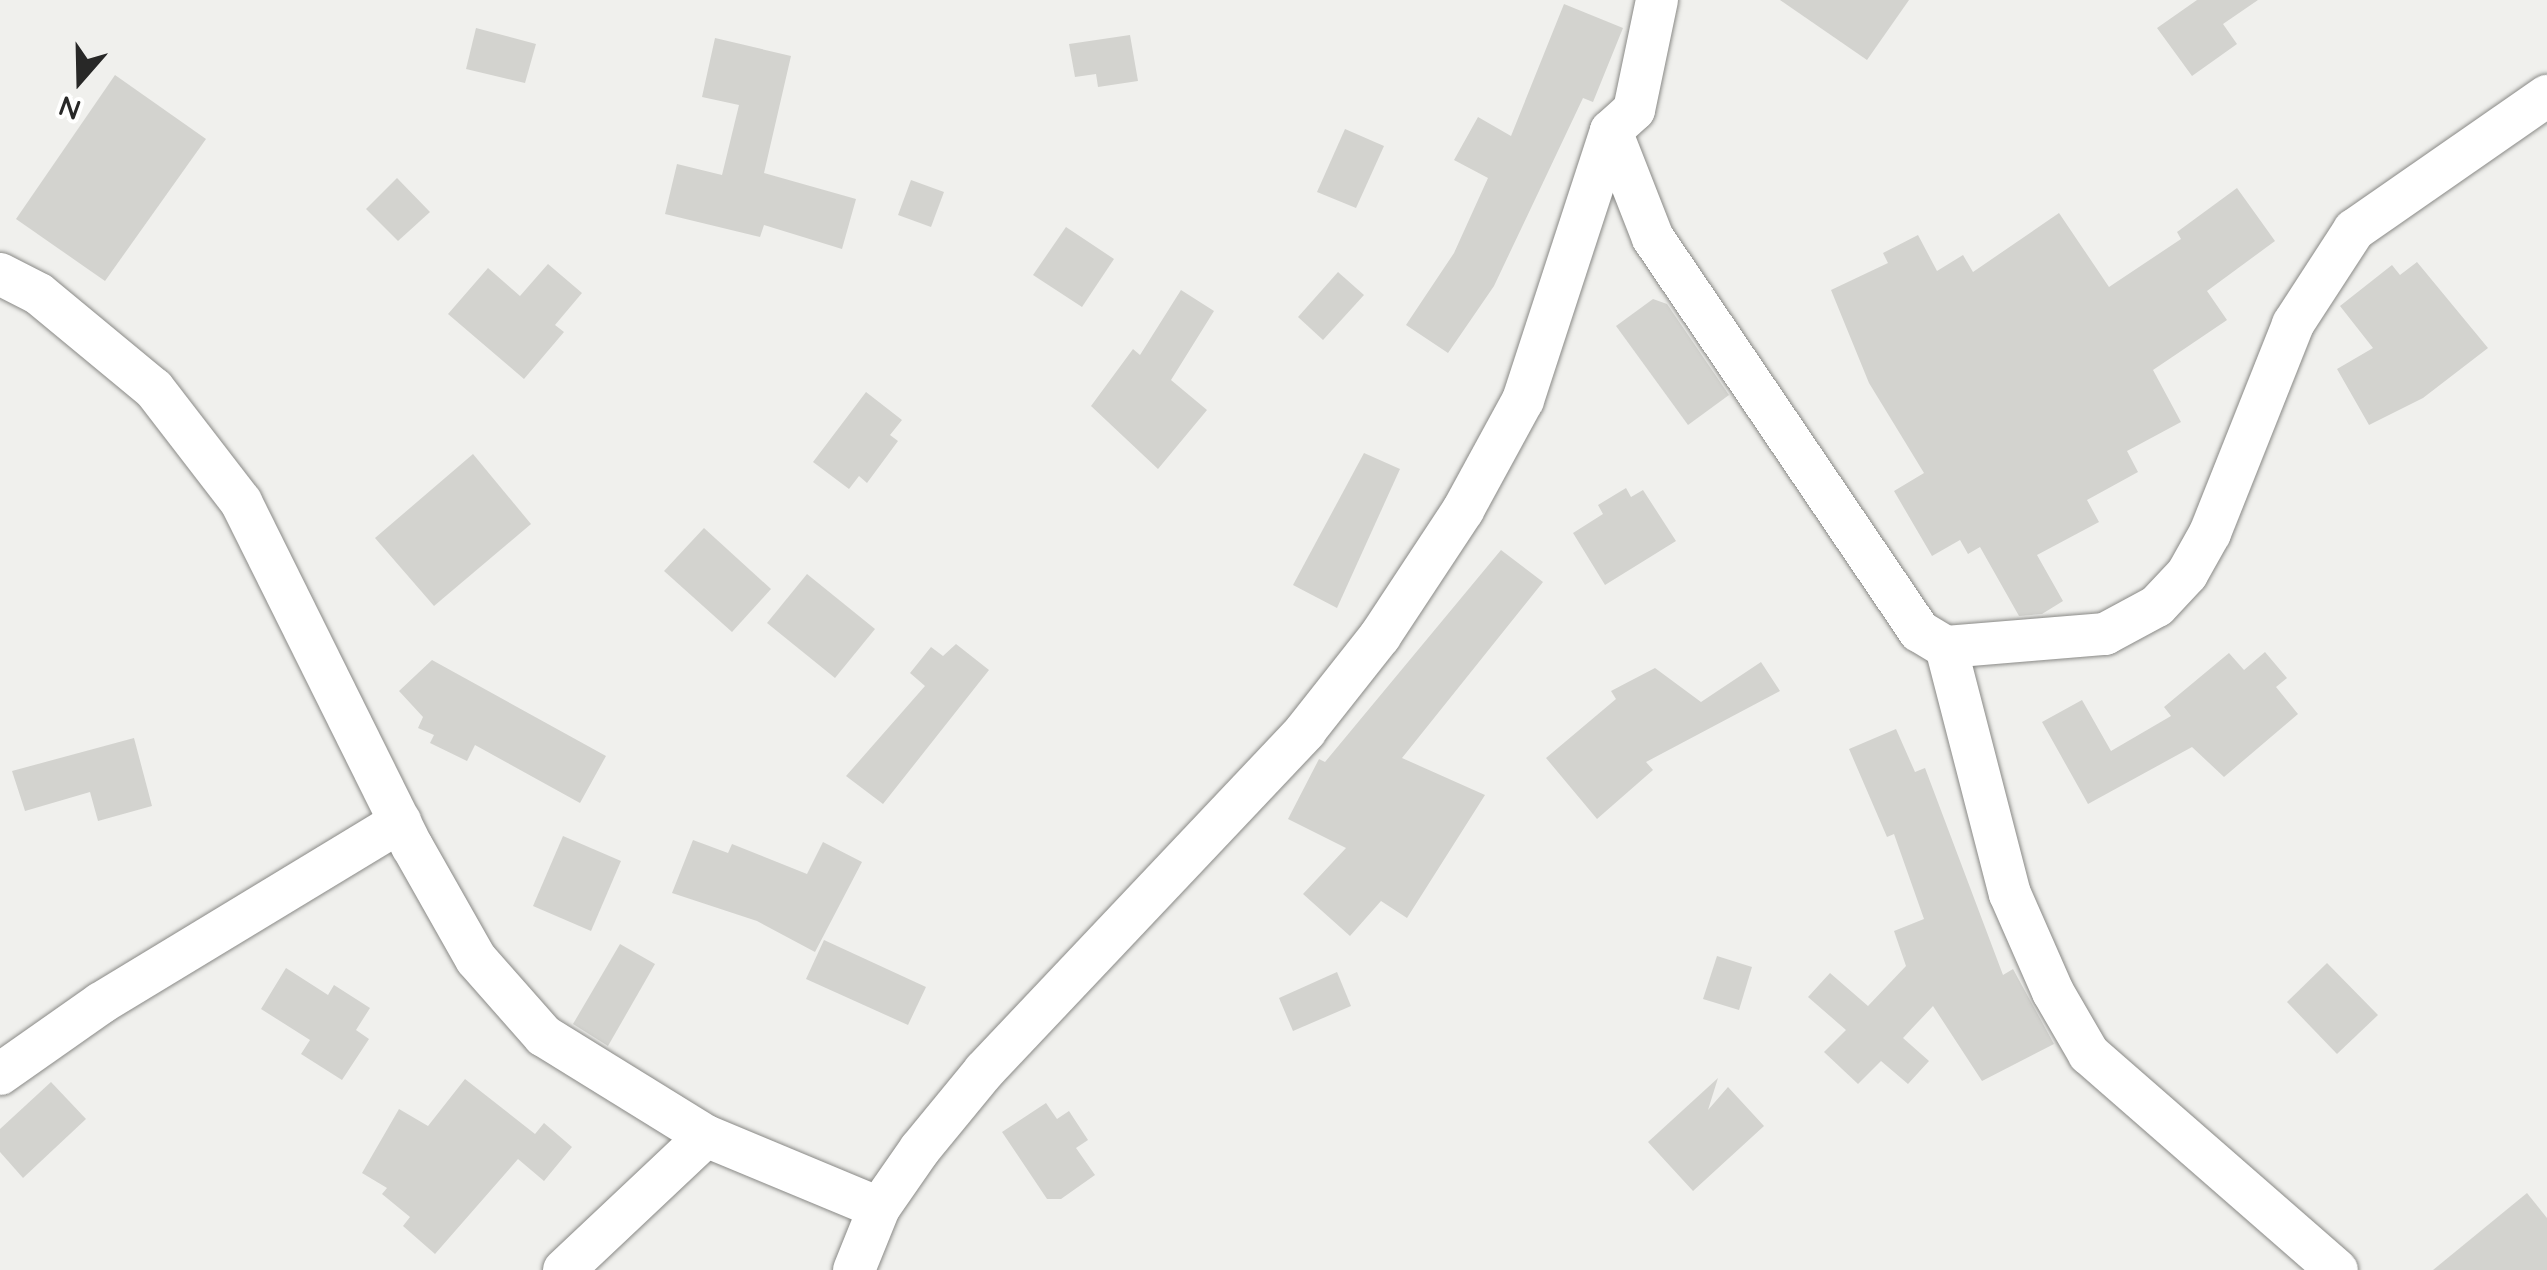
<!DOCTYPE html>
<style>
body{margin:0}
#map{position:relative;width:2547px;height:1270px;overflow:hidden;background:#f0f0ed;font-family:Quicksand,sans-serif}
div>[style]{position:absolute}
.building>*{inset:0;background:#d3d3cf}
.roads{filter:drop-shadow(0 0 2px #898986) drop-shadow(0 0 2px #898986)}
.minor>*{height:42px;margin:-21px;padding:0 21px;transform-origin:21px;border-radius:21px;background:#fff}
span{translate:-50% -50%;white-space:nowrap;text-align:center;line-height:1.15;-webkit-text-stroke:8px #fffffe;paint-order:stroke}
.north{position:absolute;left:30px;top:30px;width:100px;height:100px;-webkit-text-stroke:8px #fffffe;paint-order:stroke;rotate:200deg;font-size:28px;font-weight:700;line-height:40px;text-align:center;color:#282827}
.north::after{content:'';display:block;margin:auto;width:35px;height:45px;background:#282827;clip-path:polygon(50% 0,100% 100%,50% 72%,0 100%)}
</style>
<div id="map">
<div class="building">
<i style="clip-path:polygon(1780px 0,1909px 0,1867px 60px)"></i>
<i style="clip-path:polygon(2197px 0,2258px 0,2223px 24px,2237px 44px,2192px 76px,2157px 28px)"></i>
<i style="clip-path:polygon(1564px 4px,1623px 28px,1593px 102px,1583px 98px,1494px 286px,1448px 353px,1406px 325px,1454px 253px,1488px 178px,1454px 160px,1478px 117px,1511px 136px)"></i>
<i style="clip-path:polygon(476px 28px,536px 44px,525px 83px,466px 69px)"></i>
<i style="clip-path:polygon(1130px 35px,1138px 81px,1098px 87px,1096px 74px,1075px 77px,1069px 44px)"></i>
<i style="clip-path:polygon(715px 38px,791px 56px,764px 173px,856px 199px,842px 249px,764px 225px,760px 237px,665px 214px,677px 164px,722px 175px,739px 105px,702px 97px)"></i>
<i style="clip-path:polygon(115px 75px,206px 139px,105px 281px,16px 219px)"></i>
<i style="clip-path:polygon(1345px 129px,1384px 146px,1356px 208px,1317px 192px)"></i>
<i style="clip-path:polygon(397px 178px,430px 212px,398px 241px,366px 209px)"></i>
<i style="clip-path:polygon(911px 180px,944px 192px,931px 227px,898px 215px)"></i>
<i style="clip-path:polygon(2237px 188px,2275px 241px,2207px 291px,2227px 320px,2153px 370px,2181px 422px,2127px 451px,2138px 472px,2087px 500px,2099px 522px,2037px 555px,2063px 601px,2042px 614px,2019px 616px,1980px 547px,1968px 554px,1960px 540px,1932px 556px,1894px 491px,1924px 473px,1869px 383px,1831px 290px,1888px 263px,1883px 253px,1918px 235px,1937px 271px,1963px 255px,1973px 272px,2059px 213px,2109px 287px,2181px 239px,2177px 232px)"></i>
<i style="clip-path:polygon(1066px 227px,1114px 259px,1082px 307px,1033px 275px)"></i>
<i style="clip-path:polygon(2417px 262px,2488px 348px,2423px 398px,2369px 425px,2337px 369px,2373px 348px,2340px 306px,2392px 265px,2400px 275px)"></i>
<i style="clip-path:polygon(548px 264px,582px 293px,555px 325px,564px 332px,524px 379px,448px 314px,488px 268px,520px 296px)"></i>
<i style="clip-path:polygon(1338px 272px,1364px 295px,1323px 340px,1298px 317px)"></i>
<i style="clip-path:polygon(1181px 290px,1214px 311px,1171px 380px,1207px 410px,1158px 469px,1091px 406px,1133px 349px,1140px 355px)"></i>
<i style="clip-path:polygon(1653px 299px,1667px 304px,1729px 395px,1688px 425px,1616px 326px)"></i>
<i style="clip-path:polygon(866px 392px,902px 420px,890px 435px,898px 441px,867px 483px,859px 476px,849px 489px,813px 462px)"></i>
<i style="clip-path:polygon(1364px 453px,1400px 469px,1337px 608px,1293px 585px)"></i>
<i style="clip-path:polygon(473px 454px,531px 524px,434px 606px,375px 538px)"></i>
<i style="clip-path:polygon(1626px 488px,1631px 497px,1643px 490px,1676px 541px,1605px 585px,1573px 533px,1603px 514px,1598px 505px)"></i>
<i style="clip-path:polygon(704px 528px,771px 589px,732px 632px,664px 571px)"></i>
<i style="clip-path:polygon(1501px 550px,1543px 582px,1402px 758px,1485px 795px,1407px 918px,1381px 901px,1350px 936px,1303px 894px,1346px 848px,1288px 819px,1319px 759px,1325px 762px)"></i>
<i style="clip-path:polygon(807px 574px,875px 629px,835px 678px,767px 623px)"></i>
<i style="clip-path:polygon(956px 644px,989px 670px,883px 804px,846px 776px,925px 686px,910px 673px,931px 647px,943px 656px)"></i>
<i style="clip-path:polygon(2265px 652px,2287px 678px,2276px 687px,2298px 714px,2224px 777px,2192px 747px,2088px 804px,2042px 722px,2082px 700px,2111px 751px,2171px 716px,2164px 707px,2229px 653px,2244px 670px)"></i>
<i style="clip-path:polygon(432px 660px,606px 756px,580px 803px,475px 745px,467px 761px,430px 743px,434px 735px,418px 728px,423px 717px,399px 691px)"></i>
<i style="clip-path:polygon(1761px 662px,1780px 691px,1646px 762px,1653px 770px,1597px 819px,1546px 758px,1616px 699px,1611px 691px,1655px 668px,1701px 702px)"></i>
<i style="clip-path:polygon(1896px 729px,1915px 772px,1925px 768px,2003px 975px,2013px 969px,2054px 1044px,1982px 1081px,1933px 1006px,1903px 1038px,1929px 1061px,1908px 1084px,1881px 1061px,1858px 1084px,1824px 1052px,1846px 1030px,1808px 997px,1830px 973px,1868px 1006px,1906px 966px,1894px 931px,1924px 919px,1894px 834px,1887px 837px,1849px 749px)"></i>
<i style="clip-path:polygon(134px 738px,152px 806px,98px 821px,90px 792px,25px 811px,12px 771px)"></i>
<i style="clip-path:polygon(563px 836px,621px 861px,591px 931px,533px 906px)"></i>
<i style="clip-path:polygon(693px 840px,728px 853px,732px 844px,807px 874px,823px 842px,862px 862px,815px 952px,757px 921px,672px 893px)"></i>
<i style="clip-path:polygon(824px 940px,926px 987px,908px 1025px,806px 979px)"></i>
<i style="clip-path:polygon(620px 944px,655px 964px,608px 1046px,573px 1024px)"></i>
<i style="clip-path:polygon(1717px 956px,1752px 967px,1739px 1010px,1703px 999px)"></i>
<i style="clip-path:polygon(2327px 963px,2378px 1015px,2337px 1054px,2287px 1002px)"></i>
<i style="clip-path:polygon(286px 968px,328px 995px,334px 985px,370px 1008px,356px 1030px,369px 1039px,342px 1080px,301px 1054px,310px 1040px,261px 1009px)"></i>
<i style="clip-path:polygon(1337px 972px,1351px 1006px,1293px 1031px,1279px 998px)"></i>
<i style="clip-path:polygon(1718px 1078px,1708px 1110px,1728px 1087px,1764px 1126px,1693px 1191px,1648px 1142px)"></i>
<i style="clip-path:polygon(465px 1079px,535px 1134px,544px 1123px,572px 1147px,544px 1181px,518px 1159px,435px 1254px,403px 1226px,410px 1217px,382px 1194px,387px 1188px,362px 1173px,399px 1109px,428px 1126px)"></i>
<i style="clip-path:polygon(51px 1082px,86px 1119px,23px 1178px,0 1152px,0 1129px)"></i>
<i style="clip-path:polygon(1046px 1103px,1057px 1119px,1069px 1111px,1088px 1140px,1076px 1148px,1095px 1175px,1061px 1199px,1047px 1199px,1002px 1132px)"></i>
<i style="clip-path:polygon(2527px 1193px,2547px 1218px,2547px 1270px,2433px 1270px)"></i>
</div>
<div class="roads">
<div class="minor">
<i style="left:1657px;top:0;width:112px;rotate:101.8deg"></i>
<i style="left:1634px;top:110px;width:31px;rotate:138deg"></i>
<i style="left:1611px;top:131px;width:115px;rotate:68.6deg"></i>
<i style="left:1653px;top:238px;width:475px;rotate:55.9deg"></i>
<i style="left:1919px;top:631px;width:31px;rotate:31deg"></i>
<i style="left:1946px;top:647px;width:255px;rotate:75.5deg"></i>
<i style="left:2010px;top:894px;width:107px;rotate:66.3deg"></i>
<i style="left:2053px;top:992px;width:72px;rotate:59.9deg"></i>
<i style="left:2089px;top:1054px;width:329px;rotate:41.1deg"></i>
<i style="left:0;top:274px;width:44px;rotate:27.1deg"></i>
<i style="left:39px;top:294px;width:149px;rotate:39.6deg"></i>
<i style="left:154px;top:389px;width:143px;rotate:52.4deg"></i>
<i style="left:241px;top:502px;width:384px;rotate:63.6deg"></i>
<i style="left:412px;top:846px;width:130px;rotate:60.5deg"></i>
<i style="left:476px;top:959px;width:103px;rotate:48.6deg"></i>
<i style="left:544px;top:1036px;width:190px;rotate:31.7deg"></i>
<i style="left:706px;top:1136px;width:187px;rotate:22.6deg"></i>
<i style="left:1946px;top:647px;width:160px;rotate:-4.7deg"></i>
<i style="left:2105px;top:634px;width:59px;rotate:-28.3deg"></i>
<i style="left:2157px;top:606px;width:44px;rotate:-46.8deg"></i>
<i style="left:2187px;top:574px;width:47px;rotate:-60.7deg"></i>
<i style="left:2210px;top:533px;width:225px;rotate:-68.3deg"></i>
<i style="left:2293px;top:324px;width:112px;rotate:-57deg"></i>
<i style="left:2354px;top:230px;width:235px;rotate:-34.8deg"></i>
<i style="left:0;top:1074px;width:123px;rotate:-35.1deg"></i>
<i style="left:101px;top:1003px;width:350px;rotate:-31.2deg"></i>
<i style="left:564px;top:1270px;width:195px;rotate:-43.3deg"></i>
<i style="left:854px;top:1270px;width:67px;rotate:-68deg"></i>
<i style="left:879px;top:1208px;width:72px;rotate:-55.2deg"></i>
<i style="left:920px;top:1149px;width:101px;rotate:-50.6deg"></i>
<i style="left:984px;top:1071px;width:468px;rotate:-46.6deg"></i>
<i style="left:1305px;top:731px;width:121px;rotate:-51.7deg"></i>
<i style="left:1380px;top:636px;width:151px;rotate:-56.6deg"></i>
<i style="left:1463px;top:510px;width:125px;rotate:-61.4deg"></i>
<i style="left:1523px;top:400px;width:283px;rotate:-71.9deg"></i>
</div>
</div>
<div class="north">N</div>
</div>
